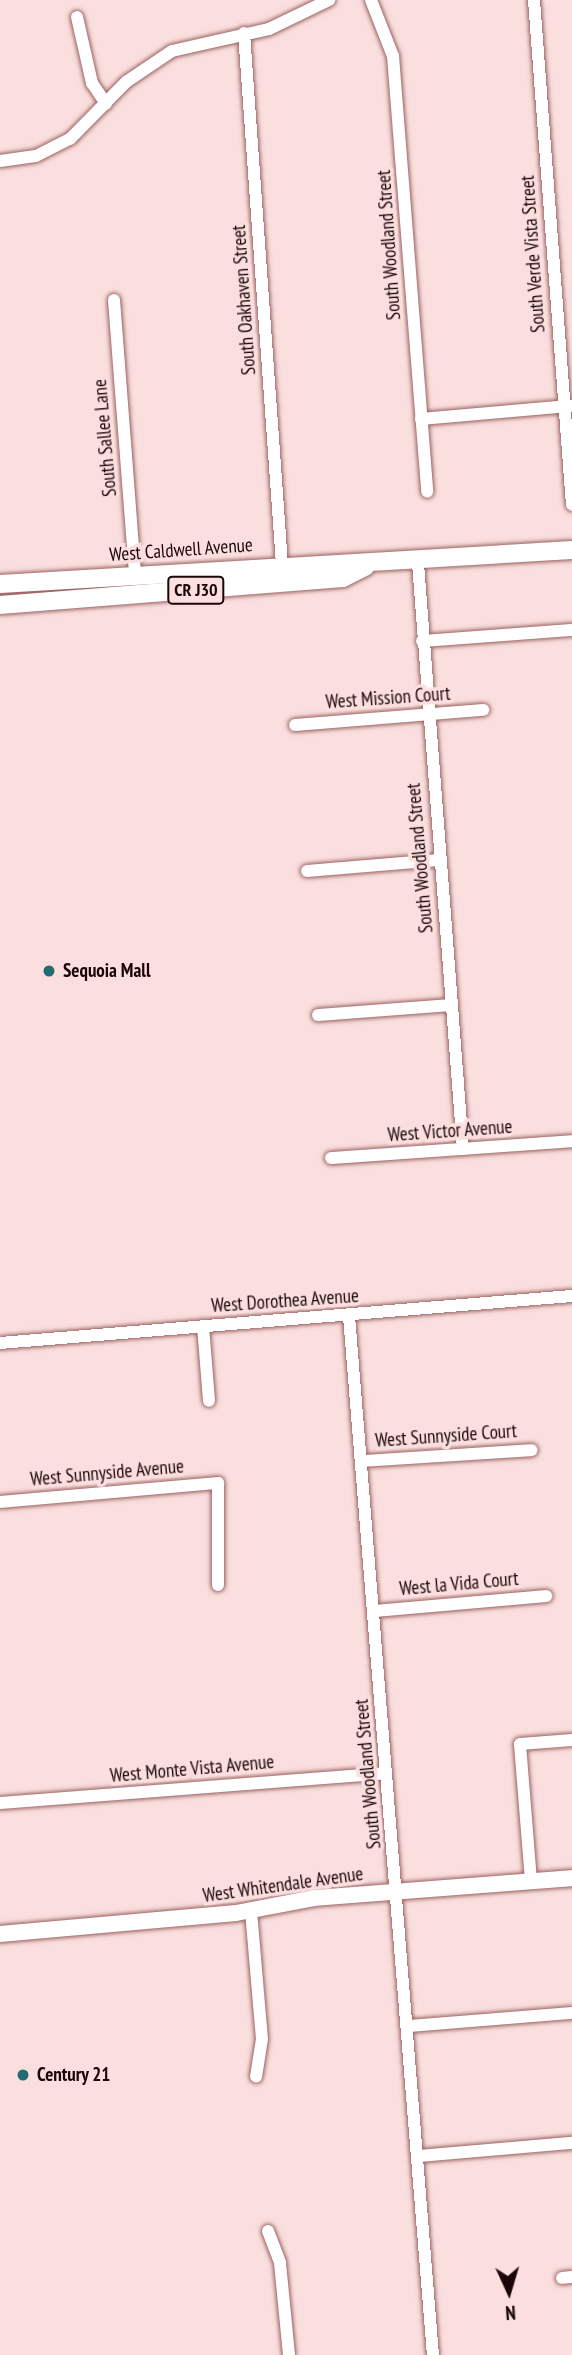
<!DOCTYPE html>
<style>
body{margin:0}
#map{position:relative;width:572px;height:2355px;overflow:hidden;background:#fadfde;font-family:"PT Sans Narrow",sans-serif}
div>[style]{position:absolute}
.roads{filter:drop-shadow(0 0 2px #9a6260) drop-shadow(0 0 2px #9a6260)}
.street>*{height:12px;margin:-6px;padding:0 6px;transform-origin:6px;border-radius:6px;background:#fff}
.secondary>*{height:16px;margin:-8px;padding:0 8px;transform-origin:8px;border-radius:8px;background:#fff}
.primary>*{height:18px;margin:-9px;padding:0 9px;transform-origin:9px;border-radius:9px;background:#fff}
.dots>*{width:19px;height:19px;translate:-50% -50%;box-sizing:border-box;border:4px solid #fadfde;border-radius:50%}
span{translate:-50% -50%;white-space:nowrap;text-align:center;line-height:1.15;-webkit-text-stroke:7px #fadfde;paint-order:stroke}
.shield-label span{padding:2px 5px;background:#fadfde;border:2px solid;border-radius:5px;-webkit-text-stroke-width:0}
.shield-label{font-size:18px;color:#1b0607;font-weight:700}
.street-label{font-size:19px;color:#1b0607}
.poi-label{font-size:19px;color:#1b0607;font-weight:700}
.left{translate:0 -50%;text-align:left}
.north{position:absolute;left:474px;top:2257px;width:70px;height:70px;-webkit-text-stroke:5px #fadfde;paint-order:stroke;rotate:176deg;font-size:19px;font-weight:700;line-height:28px;text-align:center;color:#1b0607}
.north::after{content:'';display:block;margin:auto;width:24px;height:32px;background:#1b0607;clip-path:polygon(50% 0,100% 100%,50% 72%,0 100%)}
</style>
<div id="map">
<div class="roads">
<div class="street">
<i style="left:371px;top:0;width:60px;rotate:68.6deg"></i>
<i style="left:393px;top:56px;width:437px;rotate:85.5deg"></i>
<i style="left:534px;top:0;width:506px;rotate:85.7deg"></i>
<i style="left:77px;top:17px;width:68px;rotate:77.2deg"></i>
<i style="left:92px;top:83px;width:25px;rotate:56deg"></i>
<i style="left:244px;top:33px;width:532px;rotate:85.91deg"></i>
<i style="left:0;top:161px;width:36px;rotate:-8deg"></i>
<i style="left:36px;top:156px;width:38px;rotate:-27deg"></i>
<i style="left:70px;top:139px;width:80px;rotate:-45.5deg"></i>
<i style="left:126px;top:82px;width:55px;rotate:-34deg"></i>
<i style="left:172px;top:51px;width:99px;rotate:-12.8deg"></i>
<i style="left:269px;top:29px;width:67px;rotate:-25.8deg"></i>
<i style="left:114px;top:300px;width:275px;rotate:85.6deg"></i>
<i style="left:421px;top:419px;width:151px;rotate:-5deg"></i>
<i style="left:418px;top:563px;width:588px;rotate:85.61deg"></i>
<i style="left:422px;top:641px;width:150px;rotate:-4.2deg"></i>
<i style="left:295px;top:725px;width:189px;rotate:-4.6deg"></i>
<i style="left:307px;top:871px;width:132px;rotate:-4.8deg"></i>
<i style="left:318px;top:1015px;width:134px;rotate:-4.3deg"></i>
<i style="left:331px;top:1158px;width:242px;rotate:-4deg"></i>
<i style="left:349px;top:1316px;width:1042px;rotate:85.38deg"></i>
<i style="left:203px;top:1326px;width:75px;rotate:85.4deg"></i>
<i style="left:0;top:1343px;width:574px;rotate:-4.7deg"></i>
<i style="left:363px;top:1461px;width:169px;rotate:-3.7deg"></i>
<i style="left:0;top:1502px;width:219px;rotate:-5deg"></i>
<i style="left:218px;top:1483px;width:102px;rotate:90deg"></i>
<i style="left:375px;top:1611px;width:172px;rotate:-5deg"></i>
<i style="left:0;top:1803px;width:387px;rotate:-4.4deg"></i>
<i style="left:531px;top:1881px;width:137px;rotate:-94.6deg"></i>
<i style="left:520px;top:1744px;width:52px;rotate:-4.4deg"></i>
<i style="left:251px;top:1911px;width:128px;rotate:85.1deg"></i>
<i style="left:262px;top:2039px;width:38px;rotate:99deg"></i>
<i style="left:409px;top:2026px;width:164px;rotate:-4.6deg"></i>
<i style="left:419px;top:2156px;width:154px;rotate:-4.9deg"></i>
<i style="left:268px;top:2231px;width:34px;rotate:69deg"></i>
<i style="left:280px;top:2263px;width:92px;rotate:84.4deg"></i>
<i style="left:562px;top:2278px;width:10px;rotate:-6deg"></i>
</div>
<div class="secondary">
<i style="left:0;top:1934px;width:237px;rotate:-5.1deg"></i>
<i style="left:236px;top:1913px;width:79px;rotate:-10.9deg"></i>
<i style="left:314px;top:1898px;width:259px;rotate:-4.4deg"></i>
</div>
<div class="primary">
<i style="left:0;top:584px;width:573px;rotate:-3.4deg"></i>
<i style="left:0;top:605px;width:344px;rotate:-4.5deg"></i>
<i style="left:343px;top:578px;width:25px;rotate:-27deg"></i>
</div>
</div>
<div class="dots">
<i style="left:49px;top:971px;background:#206c71"></i>
<i style="left:23px;top:2075px;background:#206c71"></i>
</div>
<div class="shield-label">
<span style="left:196px;top:590px">CR J30</span>
</div>
<div class="street-label">
<span style="left:389px;top:245px;rotate:-94deg">South Woodland Street</span>
<span style="left:533px;top:254px;rotate:-94deg">South Verde Vista Street</span>
<span style="left:244px;top:300px;rotate:-94deg">South Oakhaven Street</span>
<span style="left:105px;top:438px;rotate:-95deg">South Sallee Lane</span>
<span style="left:181px;top:550px;rotate:-4deg">West Caldwell Avenue</span>
<span style="left:388px;top:698px;rotate:-4deg">West Mission Court</span>
<span style="left:420px;top:858px;rotate:-95deg">South Woodland Street</span>
<span style="left:450px;top:1131px;rotate:-4deg">West Victor Avenue</span>
<span style="left:285px;top:1301px;rotate:-4deg">West Dorothea Avenue</span>
<span style="left:446px;top:1436px;rotate:-4deg">West Sunnyside Court</span>
<span style="left:107px;top:1473px;rotate:-5deg">West Sunnyside Avenue</span>
<span style="left:459px;top:1584px;rotate:-5deg">West la Vida Court</span>
<span style="left:192px;top:1769px;rotate:-5deg">West Monte Vista Avenue</span>
<span style="left:368px;top:1774px;rotate:-95deg">South Woodland Street</span>
<span style="left:283px;top:1885px;rotate:-8deg">West Whitendale Avenue</span>
</div>
<div class="poi-label">
<span class="left" style="left:63px;top:971px">Sequoia Mall</span>
<span class="left" style="left:37px;top:2075px">Century 21</span>
</div>
<div class="north">N</div>
</div>
